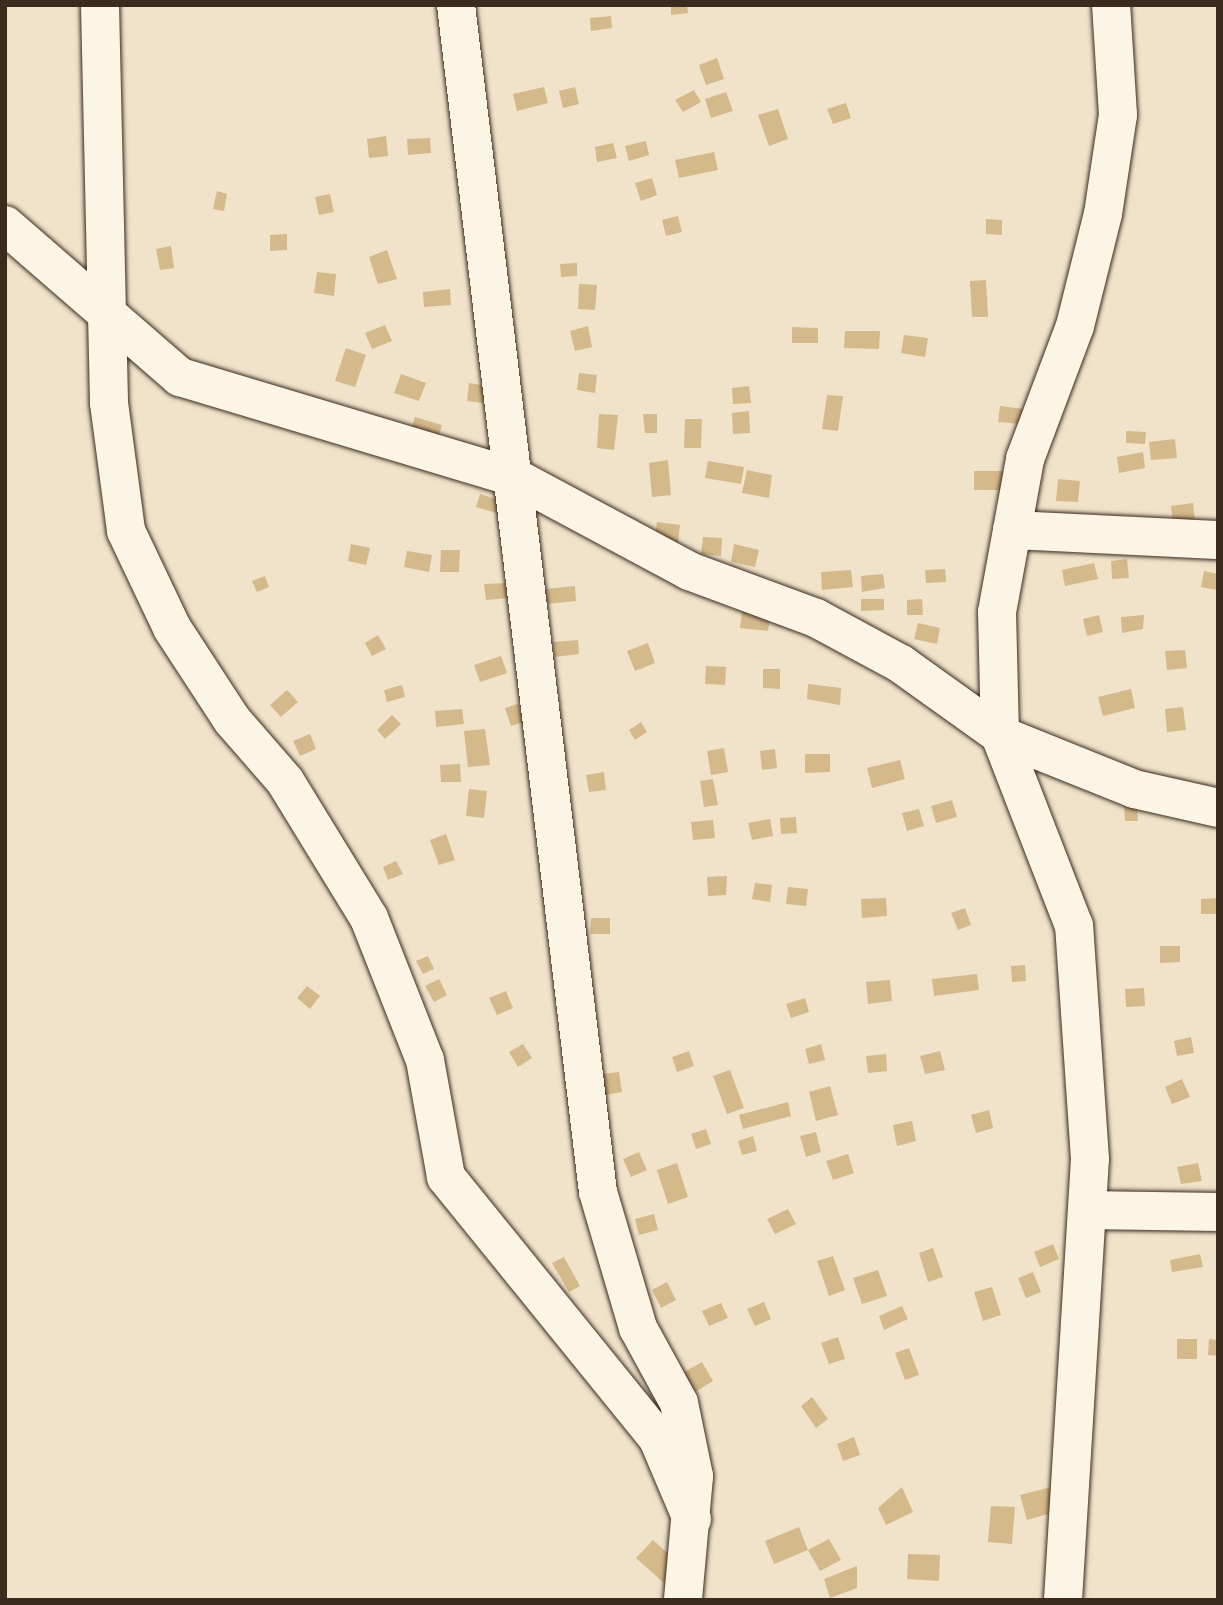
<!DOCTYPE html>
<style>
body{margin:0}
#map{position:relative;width:1223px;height:1605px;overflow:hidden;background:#f0e3ca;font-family:"Playpen Sans",sans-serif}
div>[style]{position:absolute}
.building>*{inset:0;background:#d4b98a}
.roads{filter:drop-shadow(0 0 2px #3b2a1e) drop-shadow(0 0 2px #3b2a1e)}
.minor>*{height:38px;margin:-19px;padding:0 19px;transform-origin:19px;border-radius:19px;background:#fcf5e5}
span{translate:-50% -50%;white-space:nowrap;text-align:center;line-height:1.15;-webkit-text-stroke:5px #fcf5e5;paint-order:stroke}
.frame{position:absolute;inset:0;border:7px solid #3b2a1e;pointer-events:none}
</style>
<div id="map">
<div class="building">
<i style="clip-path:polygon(671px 5px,687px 5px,688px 13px,671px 15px)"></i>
<i style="clip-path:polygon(611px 16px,612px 28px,591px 31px,590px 18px)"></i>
<i style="clip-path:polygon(717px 58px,724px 79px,706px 85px,699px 65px)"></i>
<i style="clip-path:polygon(544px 87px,548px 103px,517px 111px,513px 94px)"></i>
<i style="clip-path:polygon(575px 87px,579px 104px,563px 108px,559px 91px)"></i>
<i style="clip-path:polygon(694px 90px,701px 102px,683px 112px,675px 100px)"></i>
<i style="clip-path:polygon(726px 92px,733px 111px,711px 118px,705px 99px)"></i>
<i style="clip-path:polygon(846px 103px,851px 118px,833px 124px,827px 109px)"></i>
<i style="clip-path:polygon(778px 109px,788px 139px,769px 146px,758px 115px)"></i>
<i style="clip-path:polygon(386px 136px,388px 156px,369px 158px,367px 139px)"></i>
<i style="clip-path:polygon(430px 138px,431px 153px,408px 155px,407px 139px)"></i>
<i style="clip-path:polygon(646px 141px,649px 155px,629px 161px,625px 146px)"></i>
<i style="clip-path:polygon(613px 143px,617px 158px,597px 162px,595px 147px)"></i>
<i style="clip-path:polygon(714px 152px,718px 170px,679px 178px,675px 160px)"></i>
<i style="clip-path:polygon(652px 178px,657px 195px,641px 201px,635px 183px)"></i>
<i style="clip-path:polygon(217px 191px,227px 194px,224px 211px,213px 209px)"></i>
<i style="clip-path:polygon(330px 194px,334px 212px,319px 215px,315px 197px)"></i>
<i style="clip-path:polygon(678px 216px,682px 232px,666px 236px,662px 220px)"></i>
<i style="clip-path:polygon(986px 219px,1002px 220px,1002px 235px,986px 234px)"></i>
<i style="clip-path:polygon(287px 234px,287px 250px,270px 251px,270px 235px)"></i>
<i style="clip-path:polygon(171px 246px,174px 268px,160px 270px,156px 249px)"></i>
<i style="clip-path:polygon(387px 250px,397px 279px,378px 284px,369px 257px)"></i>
<i style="clip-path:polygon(577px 263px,577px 276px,561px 277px,560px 264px)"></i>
<i style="clip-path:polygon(317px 272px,336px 274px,334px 296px,314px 293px)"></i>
<i style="clip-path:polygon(986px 280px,988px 317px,972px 317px,970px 281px)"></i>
<i style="clip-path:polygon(579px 284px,597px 285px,595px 310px,578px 309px)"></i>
<i style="clip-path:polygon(450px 289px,451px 305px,424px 307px,423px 292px)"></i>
<i style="clip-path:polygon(385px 325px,392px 341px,372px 349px,365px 333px)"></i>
<i style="clip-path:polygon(588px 326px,592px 347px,575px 351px,570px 331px)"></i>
<i style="clip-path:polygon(792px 327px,818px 328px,818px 343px,792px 343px)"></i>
<i style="clip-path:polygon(845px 331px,880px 331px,879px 349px,844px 348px)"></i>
<i style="clip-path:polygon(904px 335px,928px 338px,925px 357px,901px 353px)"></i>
<i style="clip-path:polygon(346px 348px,366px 355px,355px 387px,335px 381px)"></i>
<i style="clip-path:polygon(579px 373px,597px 375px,595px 393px,577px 390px)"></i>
<i style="clip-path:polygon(401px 374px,426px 383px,419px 401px,394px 393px)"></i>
<i style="clip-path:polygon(469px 383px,487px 386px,484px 403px,467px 401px)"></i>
<i style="clip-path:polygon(749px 386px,751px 403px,733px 404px,732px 388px)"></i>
<i style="clip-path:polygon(827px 395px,843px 396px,838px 431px,822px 429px)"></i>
<i style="clip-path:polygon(1000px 406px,1023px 409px,1021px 424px,998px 422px)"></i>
<i style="clip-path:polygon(749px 411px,750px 433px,733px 434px,732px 413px)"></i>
<i style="clip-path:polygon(599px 414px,618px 415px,614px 450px,597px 448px)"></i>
<i style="clip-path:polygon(643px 414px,657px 414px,657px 433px,645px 433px)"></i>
<i style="clip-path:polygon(415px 417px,442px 425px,437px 441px,410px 433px)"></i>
<i style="clip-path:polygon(685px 419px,702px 419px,701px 448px,684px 448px)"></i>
<i style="clip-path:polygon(1126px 431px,1146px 432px,1145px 444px,1126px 443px)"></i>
<i style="clip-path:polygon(1175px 439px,1177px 458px,1151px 460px,1149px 442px)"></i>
<i style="clip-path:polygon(1143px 452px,1145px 468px,1119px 473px,1117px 457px)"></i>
<i style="clip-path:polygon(668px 460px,671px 495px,652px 497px,649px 463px)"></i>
<i style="clip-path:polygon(708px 461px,744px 467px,741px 484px,705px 478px)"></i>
<i style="clip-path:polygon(747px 470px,772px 475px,769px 498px,742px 493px)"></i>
<i style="clip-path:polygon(974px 471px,1007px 471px,1007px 490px,974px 490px)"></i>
<i style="clip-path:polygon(1058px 479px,1080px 481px,1078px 502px,1056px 501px)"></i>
<i style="clip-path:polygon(480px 494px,508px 503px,504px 515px,476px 507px)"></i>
<i style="clip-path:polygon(1193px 503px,1195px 521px,1173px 523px,1171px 506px)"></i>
<i style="clip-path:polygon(657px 522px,680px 525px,678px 543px,655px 540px)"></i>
<i style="clip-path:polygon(703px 537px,722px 538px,721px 556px,701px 554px)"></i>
<i style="clip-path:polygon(351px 544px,370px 548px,366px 565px,348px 561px)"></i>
<i style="clip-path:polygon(734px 544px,759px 550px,755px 567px,731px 562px)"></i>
<i style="clip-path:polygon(441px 550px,460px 550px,459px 572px,440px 572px)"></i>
<i style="clip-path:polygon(407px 551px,432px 555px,429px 572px,404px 567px)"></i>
<i style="clip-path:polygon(1127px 559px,1129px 578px,1112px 579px,1111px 561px)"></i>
<i style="clip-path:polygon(1094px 563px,1098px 579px,1065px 586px,1062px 570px)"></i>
<i style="clip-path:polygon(945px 569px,946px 582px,926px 583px,925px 570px)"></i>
<i style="clip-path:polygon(851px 570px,853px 587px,822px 590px,821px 572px)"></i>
<i style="clip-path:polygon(1204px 571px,1218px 574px,1218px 590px,1201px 587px)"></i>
<i style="clip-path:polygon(883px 574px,885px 588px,862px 592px,861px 576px)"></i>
<i style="clip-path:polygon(265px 576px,269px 587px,257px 592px,252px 581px)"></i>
<i style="clip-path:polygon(508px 583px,510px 598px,486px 600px,484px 584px)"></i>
<i style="clip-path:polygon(575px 586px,576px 601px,547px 604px,545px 589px)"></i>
<i style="clip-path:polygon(861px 599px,884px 599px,884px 610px,861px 611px)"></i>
<i style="clip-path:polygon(922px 599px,923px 615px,907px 615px,907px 600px)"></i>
<i style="clip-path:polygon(742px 610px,771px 613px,768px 631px,740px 628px)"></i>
<i style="clip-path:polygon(1099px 615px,1103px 632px,1087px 636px,1083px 619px)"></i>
<i style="clip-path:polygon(1144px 615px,1143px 629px,1122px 633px,1121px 617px)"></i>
<i style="clip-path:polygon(918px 623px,940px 628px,937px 644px,914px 639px)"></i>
<i style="clip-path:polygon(378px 635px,386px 649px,372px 656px,365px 643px)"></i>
<i style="clip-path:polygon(578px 640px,579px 654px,555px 657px,553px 642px)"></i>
<i style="clip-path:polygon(648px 643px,655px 663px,635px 671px,627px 651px)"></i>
<i style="clip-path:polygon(1185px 650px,1187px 668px,1167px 670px,1165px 651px)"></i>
<i style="clip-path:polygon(501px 656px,507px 673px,480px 682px,474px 665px)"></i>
<i style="clip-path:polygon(706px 666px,726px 667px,725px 685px,705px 684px)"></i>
<i style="clip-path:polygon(763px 669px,780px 669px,780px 689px,763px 688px)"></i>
<i style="clip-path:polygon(808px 684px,841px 688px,840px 705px,807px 699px)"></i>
<i style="clip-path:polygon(402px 685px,405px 697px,387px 702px,384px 690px)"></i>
<i style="clip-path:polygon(1131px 689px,1135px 708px,1103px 716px,1098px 697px)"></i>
<i style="clip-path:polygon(287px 690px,298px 702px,281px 717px,270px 705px)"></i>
<i style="clip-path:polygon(518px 704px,524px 722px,511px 726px,505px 708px)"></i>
<i style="clip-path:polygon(1183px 707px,1186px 730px,1167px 732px,1165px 709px)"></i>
<i style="clip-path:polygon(462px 709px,464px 724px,436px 727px,435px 711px)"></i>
<i style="clip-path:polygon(392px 715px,401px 724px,385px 739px,377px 730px)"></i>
<i style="clip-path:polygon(641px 722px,647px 732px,635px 740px,629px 730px)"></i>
<i style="clip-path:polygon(485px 729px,490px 765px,468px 767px,464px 731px)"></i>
<i style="clip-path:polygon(310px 734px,316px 749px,300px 756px,293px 741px)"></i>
<i style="clip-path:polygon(724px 748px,728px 772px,711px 775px,707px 751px)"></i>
<i style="clip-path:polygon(775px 749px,777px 768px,762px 770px,760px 751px)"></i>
<i style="clip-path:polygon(805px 754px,830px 754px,830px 772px,805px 773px)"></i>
<i style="clip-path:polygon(900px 760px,905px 779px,872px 788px,867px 768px)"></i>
<i style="clip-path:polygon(460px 764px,461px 782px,441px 782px,440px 765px)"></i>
<i style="clip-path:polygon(604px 772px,606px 790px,589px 792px,586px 775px)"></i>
<i style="clip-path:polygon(713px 779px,718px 805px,704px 807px,700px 781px)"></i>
<i style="clip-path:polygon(469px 789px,487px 791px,484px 818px,466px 816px)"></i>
<i style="clip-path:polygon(952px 800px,957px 817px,936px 823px,931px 806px)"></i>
<i style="clip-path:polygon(1137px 804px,1138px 821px,1125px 821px,1124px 805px)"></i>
<i style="clip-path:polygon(919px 809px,924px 826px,907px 831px,902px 813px)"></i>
<i style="clip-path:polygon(796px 817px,797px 833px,781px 834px,780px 818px)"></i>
<i style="clip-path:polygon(770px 819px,773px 836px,752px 840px,748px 823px)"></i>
<i style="clip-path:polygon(713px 820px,715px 838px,693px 840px,691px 822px)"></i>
<i style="clip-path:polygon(446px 834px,455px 860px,439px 865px,430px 840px)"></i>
<i style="clip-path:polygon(396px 861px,403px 874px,388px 880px,383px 867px)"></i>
<i style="clip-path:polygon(727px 876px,726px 895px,708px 896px,707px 877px)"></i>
<i style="clip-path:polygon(755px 883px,772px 885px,770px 902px,752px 899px)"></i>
<i style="clip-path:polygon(788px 887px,808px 889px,806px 906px,786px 904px)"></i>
<i style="clip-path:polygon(886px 898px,887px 916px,862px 918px,861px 899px)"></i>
<i style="clip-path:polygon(1218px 898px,1218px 914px,1201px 914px,1201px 899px)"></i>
<i style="clip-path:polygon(965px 908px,971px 925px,958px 930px,951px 913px)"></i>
<i style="clip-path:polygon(591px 918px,610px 918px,610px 934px,590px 934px)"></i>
<i style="clip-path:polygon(1160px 946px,1180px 946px,1180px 962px,1160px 963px)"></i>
<i style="clip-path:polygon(428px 956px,434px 969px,423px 974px,416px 961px)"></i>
<i style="clip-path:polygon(1025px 965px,1026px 981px,1012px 982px,1011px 966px)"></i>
<i style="clip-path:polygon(977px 974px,979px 990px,934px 996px,932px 979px)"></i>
<i style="clip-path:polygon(439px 979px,447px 995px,434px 1002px,425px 986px)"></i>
<i style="clip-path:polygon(890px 980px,892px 1001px,868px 1004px,866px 982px)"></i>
<i style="clip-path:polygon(307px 986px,320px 996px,310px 1009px,297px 998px)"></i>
<i style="clip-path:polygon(1144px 988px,1145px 1006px,1126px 1007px,1125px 989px)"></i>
<i style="clip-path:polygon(506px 991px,513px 1008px,497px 1015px,489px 998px)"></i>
<i style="clip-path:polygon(805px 998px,809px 1012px,791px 1018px,786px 1004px)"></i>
<i style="clip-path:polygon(1191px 1037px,1194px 1053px,1177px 1056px,1174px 1041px)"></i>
<i style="clip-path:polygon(523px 1044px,532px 1058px,518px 1067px,509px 1052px)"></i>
<i style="clip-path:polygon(821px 1044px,825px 1060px,809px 1064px,805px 1049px)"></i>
<i style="clip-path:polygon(689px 1051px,694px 1066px,677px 1072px,672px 1057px)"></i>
<i style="clip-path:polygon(940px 1051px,945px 1070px,925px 1074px,920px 1056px)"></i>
<i style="clip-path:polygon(886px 1054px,887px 1071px,868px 1073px,866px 1056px)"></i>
<i style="clip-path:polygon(730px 1070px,744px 1108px,727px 1114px,713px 1076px)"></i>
<i style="clip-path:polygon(619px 1072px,622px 1092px,605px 1095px,603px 1074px)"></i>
<i style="clip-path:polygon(1182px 1079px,1190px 1097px,1172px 1104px,1165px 1087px)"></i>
<i style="clip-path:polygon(830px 1086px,838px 1115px,816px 1121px,809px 1092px)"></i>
<i style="clip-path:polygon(788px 1102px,791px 1116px,743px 1129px,739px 1115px)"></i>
<i style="clip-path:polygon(989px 1110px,993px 1128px,976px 1133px,971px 1115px)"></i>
<i style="clip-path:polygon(912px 1121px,916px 1141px,897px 1146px,893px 1125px)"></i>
<i style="clip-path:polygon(706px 1129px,711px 1144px,696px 1149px,691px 1134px)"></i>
<i style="clip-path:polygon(816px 1132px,821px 1152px,806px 1157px,800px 1136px)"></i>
<i style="clip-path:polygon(753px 1136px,757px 1151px,742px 1155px,738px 1141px)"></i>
<i style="clip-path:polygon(639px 1152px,647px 1170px,631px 1177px,623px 1159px)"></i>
<i style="clip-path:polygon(848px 1154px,854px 1173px,833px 1180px,826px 1161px)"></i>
<i style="clip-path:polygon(677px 1163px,688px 1197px,668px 1204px,657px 1170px)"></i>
<i style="clip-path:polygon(1198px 1163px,1202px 1181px,1181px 1184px,1177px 1167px)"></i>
<i style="clip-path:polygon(788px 1209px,796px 1224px,775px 1234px,767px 1219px)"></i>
<i style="clip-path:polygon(654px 1214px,658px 1230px,639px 1235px,635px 1219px)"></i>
<i style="clip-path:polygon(1053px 1244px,1059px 1259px,1040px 1267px,1034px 1252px)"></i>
<i style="clip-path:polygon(933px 1248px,943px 1277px,928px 1282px,919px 1253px)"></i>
<i style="clip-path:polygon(1200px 1254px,1203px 1267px,1172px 1272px,1170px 1260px)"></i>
<i style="clip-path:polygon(833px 1256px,845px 1290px,829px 1296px,817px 1261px)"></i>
<i style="clip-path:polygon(564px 1257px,580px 1286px,569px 1292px,552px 1263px)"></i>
<i style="clip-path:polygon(878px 1270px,887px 1296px,862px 1304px,853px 1278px)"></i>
<i style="clip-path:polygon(1033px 1272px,1041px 1292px,1026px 1298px,1018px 1278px)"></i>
<i style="clip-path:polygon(667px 1282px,676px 1300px,661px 1308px,652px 1290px)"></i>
<i style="clip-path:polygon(992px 1287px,1001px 1315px,983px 1321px,974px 1292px)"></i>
<i style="clip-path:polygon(764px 1302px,771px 1319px,755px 1326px,747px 1309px)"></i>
<i style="clip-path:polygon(721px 1303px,728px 1318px,709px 1326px,702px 1311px)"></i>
<i style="clip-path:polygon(902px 1306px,908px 1319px,884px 1330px,879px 1316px)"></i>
<i style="clip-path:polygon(838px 1337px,845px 1359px,829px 1364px,821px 1343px)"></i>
<i style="clip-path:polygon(1177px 1339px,1197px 1339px,1197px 1359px,1177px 1359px)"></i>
<i style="clip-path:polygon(1209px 1339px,1218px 1340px,1218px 1356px,1208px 1355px)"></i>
<i style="clip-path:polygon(909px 1348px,919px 1375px,905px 1380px,895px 1353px)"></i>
<i style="clip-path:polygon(702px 1362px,713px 1381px,695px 1392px,684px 1372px)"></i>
<i style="clip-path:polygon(812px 1397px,828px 1419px,816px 1428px,801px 1406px)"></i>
<i style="clip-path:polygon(854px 1437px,860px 1455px,843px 1461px,837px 1444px)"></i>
<i style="clip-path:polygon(1055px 1486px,1062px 1510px,1027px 1520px,1020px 1495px)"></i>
<i style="clip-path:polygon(902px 1487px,913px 1512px,886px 1525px,878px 1508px)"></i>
<i style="clip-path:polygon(991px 1506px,1015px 1507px,1012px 1544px,988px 1542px)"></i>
<i style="clip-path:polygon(799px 1527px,808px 1550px,774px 1564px,765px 1541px)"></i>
<i style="clip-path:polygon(829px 1539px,841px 1560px,820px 1571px,808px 1550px)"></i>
<i style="clip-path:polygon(653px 1540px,682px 1566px,665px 1584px,636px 1558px)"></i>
<i style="clip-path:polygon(908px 1554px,940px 1555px,939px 1581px,907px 1579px)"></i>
<i style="clip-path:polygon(857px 1566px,857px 1588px,830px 1598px,824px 1579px)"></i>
</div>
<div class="roads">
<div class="minor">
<i style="left:100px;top:5px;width:398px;rotate:88.7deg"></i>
<i style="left:109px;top:403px;width:129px;rotate:82.4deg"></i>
<i style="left:126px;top:531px;width:107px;rotate:64.6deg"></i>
<i style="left:172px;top:628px;width:110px;rotate:56.9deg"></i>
<i style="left:232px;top:720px;width:81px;rotate:49deg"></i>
<i style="left:285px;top:781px;width:161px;rotate:58.5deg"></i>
<i style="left:369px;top:918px;width:153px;rotate:68.5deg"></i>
<i style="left:425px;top:1060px;width:119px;rotate:79.8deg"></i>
<i style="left:446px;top:1177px;width:337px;rotate:51deg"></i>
<i style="left:658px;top:1439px;width:87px;rotate:67deg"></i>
<i style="left:456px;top:5px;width:1195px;rotate:83.18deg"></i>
<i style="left:598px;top:1192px;width:142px;rotate:73.6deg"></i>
<i style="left:638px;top:1328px;width:85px;rotate:61.3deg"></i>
<i style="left:679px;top:1403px;width:75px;rotate:78.4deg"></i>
<i style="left:694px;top:1476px;width:124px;rotate:95.1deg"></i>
<i style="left:5px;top:225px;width:232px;rotate:41deg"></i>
<i style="left:180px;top:377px;width:349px;rotate:16.7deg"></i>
<i style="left:514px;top:477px;width:199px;rotate:28.2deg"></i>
<i style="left:689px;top:571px;width:135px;rotate:20.3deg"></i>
<i style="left:816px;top:618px;width:97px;rotate:28.4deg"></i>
<i style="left:901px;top:664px;width:122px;rotate:35.6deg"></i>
<i style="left:1000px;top:735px;width:144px;rotate:21.9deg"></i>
<i style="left:1134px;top:789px;width:86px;rotate:12.7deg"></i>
<i style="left:1012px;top:530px;width:206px;rotate:2.8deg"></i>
<i style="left:1087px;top:1210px;width:131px;rotate:0.9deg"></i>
<i style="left:1063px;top:1600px;width:442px;rotate:-86.5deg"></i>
<i style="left:1090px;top:1159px;width:234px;rotate:-93.9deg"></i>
<i style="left:1074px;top:926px;width:205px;rotate:-111.2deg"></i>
<i style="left:1000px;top:735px;width:123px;rotate:-91.4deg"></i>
<i style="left:997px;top:612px;width:156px;rotate:-79.6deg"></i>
<i style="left:1025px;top:459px;width:142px;rotate:-69.4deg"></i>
<i style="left:1075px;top:326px;width:115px;rotate:-76deg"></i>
<i style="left:1103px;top:214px;width:100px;rotate:-81.4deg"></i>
<i style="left:1118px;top:115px;width:110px;rotate:-93.6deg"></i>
</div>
</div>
<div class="frame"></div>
</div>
